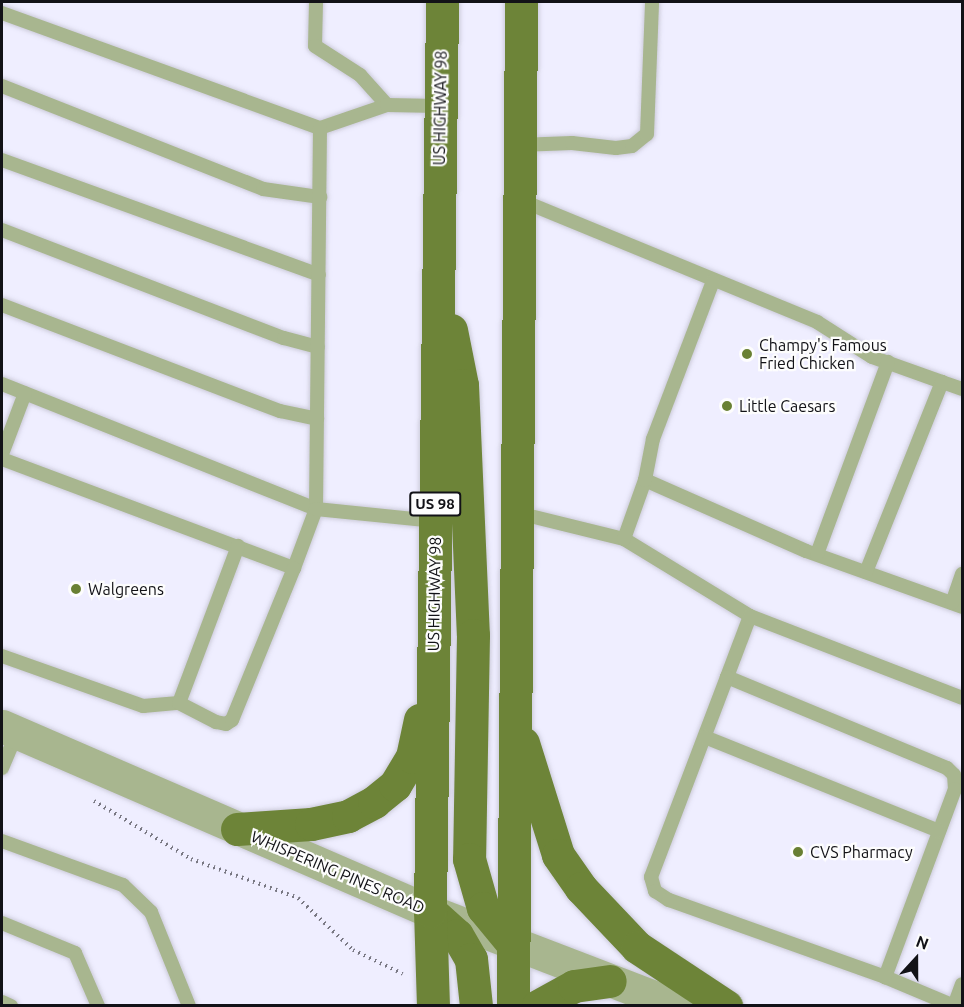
<!DOCTYPE html>
<style>
body{margin:0}
#map{position:relative;width:964px;height:1007px;overflow:hidden;background:#efeeff;font-family:Ubuntu,sans-serif}
div>[style]{position:absolute}
.path>*{height:4px;margin-top:-2px;transform-origin:0;background:repeating-linear-gradient(90deg,#797883 0 1.5px,transparent 0 6px)}
.roads{filter:drop-shadow(0 0 2px #cccbda) drop-shadow(0 0 2px #cccbda)}
.service>*{height:14px;margin:-7px;padding:0 7px;transform-origin:7px;border-radius:7px;background:#a8b68f}
.tertiary>*{height:33px;margin:-16.5px;padding:0 16.5px;transform-origin:16.5px;border-radius:16.5px;background:#a8b68f}
.primary>*{height:33px;margin:-16.5px;padding:0 16.5px;transform-origin:16.5px;border-radius:16.5px;background:#6d8438}
.dots>*{width:16px;height:16px;translate:-50% -50%;box-sizing:border-box;border:3px solid #fdfdfd;border-radius:50%}
span{translate:-50% -50%;white-space:nowrap;text-align:center;line-height:1.15;-webkit-text-stroke:4.5px #fdfdfd;paint-order:stroke}
.shield-label span{padding:2px 4px;background:#fdfdfd;border:2px solid;border-radius:4px;-webkit-text-stroke-width:0}
.shield-label{font-size:15px;color:#121217;font-weight:700}
.street-label{font-size:16px;color:#121217}
.poi-label{font-size:16px;color:#121217}
.left{translate:0 -50%;text-align:left}
.frame{position:absolute;inset:0;border:3px solid #121217;pointer-events:none}
.north{position:absolute;left:886px;top:929px;width:60px;height:60px;-webkit-text-stroke:4px #fdfdfd;paint-order:stroke;rotate:21deg;font-size:16px;font-weight:700;line-height:24px;text-align:center;color:#121217}
.north::after{content:'';display:block;margin:auto;width:21px;height:27px;background:#121217;clip-path:polygon(50% 0,100% 100%,50% 72%,0 100%)}
</style>
<div id="map">
<div class="path">
<i style="left:94px;top:801px;width:113px;rotate:30.9deg"></i>
<i style="left:191px;top:859px;width:114px;rotate:20deg"></i>
<i style="left:298px;top:898px;width:76px;rotate:43.4deg"></i>
<i style="left:353px;top:950px;width:55px;rotate:25.6deg"></i>
</div>
<div class="roads">
<div class="service">
<i style="left:316px;top:2px;width:44px;rotate:91.3deg"></i>
<i style="left:315px;top:46px;width:54px;rotate:32.8deg"></i>
<i style="left:360px;top:75px;width:40px;rotate:48deg"></i>
<i style="left:2px;top:13px;width:338px;rotate:19.9deg"></i>
<i style="left:320px;top:128px;width:71px;rotate:-18.9deg"></i>
<i style="left:387px;top:105px;width:52px;rotate:1.1deg"></i>
<i style="left:2px;top:86px;width:281px;rotate:21.5deg"></i>
<i style="left:263px;top:189px;width:58px;rotate:8deg"></i>
<i style="left:519px;top:145px;width:53px;rotate:-2.2deg"></i>
<i style="left:572px;top:143px;width:44px;rotate:6.5deg"></i>
<i style="left:616px;top:148px;width:16px;rotate:-7deg"></i>
<i style="left:632px;top:146px;width:19px;rotate:-39deg"></i>
<i style="left:647px;top:134px;width:132px;rotate:-87.8deg"></i>
<i style="left:2px;top:160px;width:337px;rotate:19.9deg"></i>
<i style="left:520px;top:200px;width:321px;rotate:22.3deg"></i>
<i style="left:817px;top:322px;width:65px;rotate:32.5deg"></i>
<i style="left:872px;top:357px;width:74px;rotate:19.7deg"></i>
<i style="left:2px;top:230px;width:302px;rotate:21deg"></i>
<i style="left:284px;top:338px;width:35px;rotate:15deg"></i>
<i style="left:2px;top:305px;width:298px;rotate:20.9deg"></i>
<i style="left:280px;top:411px;width:38px;rotate:12deg"></i>
<i style="left:2px;top:384px;width:338px;rotate:21.7deg"></i>
<i style="left:316px;top:509px;width:381px;rotate:-89.4deg"></i>
<i style="left:2px;top:454px;width:65px;rotate:-69.3deg"></i>
<i style="left:2px;top:459px;width:312px;rotate:20.5deg"></i>
<i style="left:294px;top:568px;width:63px;rotate:-69.6deg"></i>
<i style="left:316px;top:509px;width:120px;rotate:5.8deg"></i>
<i style="left:645px;top:480px;width:176px;rotate:23.8deg"></i>
<i style="left:806px;top:551px;width:166px;rotate:19.7deg"></i>
<i style="left:518px;top:513px;width:109px;rotate:13.8deg"></i>
<i style="left:624px;top:539px;width:148px;rotate:31.4deg"></i>
<i style="left:750px;top:616px;width:65px;rotate:110.7deg"></i>
<i style="left:727px;top:677px;width:238px;rotate:22.5deg"></i>
<i style="left:947px;top:768px;width:10px;rotate:45deg"></i>
<i style="left:954px;top:775px;width:14px;rotate:86deg"></i>
<i style="left:955px;top:789px;width:201px;rotate:110.4deg"></i>
<i style="left:885px;top:977px;width:75px;rotate:22.8deg"></i>
<i style="left:624px;top:539px;width:63px;rotate:-70.4deg"></i>
<i style="left:645px;top:480px;width:42px;rotate:-79deg"></i>
<i style="left:653px;top:439px;width:169px;rotate:-69.2deg"></i>
<i style="left:817px;top:554px;width:205px;rotate:-69.7deg"></i>
<i style="left:866px;top:572px;width:205px;rotate:-68.2deg"></i>
<i style="left:942px;top:382px;width:21px;rotate:19deg"></i>
<i style="left:952px;top:603px;width:31px;rotate:-71deg"></i>
<i style="left:750px;top:616px;width:227px;rotate:21.1deg"></i>
<i style="left:2px;top:656px;width:150px;rotate:19.5deg"></i>
<i style="left:143px;top:706px;width:36px;rotate:-5deg"></i>
<i style="left:179px;top:703px;width:168px;rotate:-69.4deg"></i>
<i style="left:727px;top:677px;width:214px;rotate:110.8deg"></i>
<i style="left:651px;top:877px;width:15px;rotate:74deg"></i>
<i style="left:655px;top:891px;width:17px;rotate:33deg"></i>
<i style="left:669px;top:900px;width:229px;rotate:19.6deg"></i>
<i style="left:179px;top:703px;width:42px;rotate:27.2deg"></i>
<i style="left:216px;top:722px;width:10px;rotate:11deg"></i>
<i style="left:226px;top:724px;width:7px;rotate:-34deg"></i>
<i style="left:232px;top:720px;width:164px;rotate:-67.8deg"></i>
<i style="left:705px;top:737px;width:252px;rotate:21.9deg"></i>
<i style="left:2px;top:768px;width:39px;rotate:-67deg"></i>
<i style="left:2px;top:841px;width:129px;rotate:20deg"></i>
<i style="left:123px;top:885px;width:39px;rotate:44deg"></i>
<i style="left:151px;top:912px;width:101px;rotate:68deg"></i>
<i style="left:2px;top:923px;width:79px;rotate:22.3deg"></i>
<i style="left:75px;top:953px;width:58px;rotate:66.5deg"></i>
<i style="left:2px;top:1002px;width:10px;rotate:24deg"></i>
<i style="left:954px;top:1006px;width:23px;rotate:-70deg"></i>
</div>
<div class="tertiary">
<i style="left:2px;top:726px;width:466px;rotate:23.4deg"></i>
<i style="left:430px;top:911px;width:266px;rotate:21deg"></i>
</div>
<div class="primary">
<i style="left:451px;top:330px;width:56px;rotate:78.7deg"></i>
<i style="left:462px;top:385px;width:250px;rotate:87.5deg"></i>
<i style="left:473px;top:635px;width:224px;rotate:91deg"></i>
<i style="left:469px;top:859px;width:51px;rotate:74.1deg"></i>
<i style="left:483px;top:908px;width:45px;rotate:50.4deg"></i>
<i style="left:523px;top:743px;width:117px;rotate:72.6deg"></i>
<i style="left:558px;top:855px;width:40px;rotate:55.1deg"></i>
<i style="left:581px;top:888px;width:81px;rotate:46.5deg"></i>
<i style="left:637px;top:947px;width:107px;rotate:33.5deg"></i>
<i style="left:237px;top:829px;width:74px;rotate:-3.9deg"></i>
<i style="left:311px;top:824px;width:38px;rotate:-12deg"></i>
<i style="left:348px;top:816px;width:30px;rotate:-28deg"></i>
<i style="left:374px;top:802px;width:27px;rotate:-39deg"></i>
<i style="left:395px;top:785px;width:33px;rotate:-59deg"></i>
<i style="left:412px;top:757px;width:38px;rotate:-78deg"></i>
<i style="left:430px;top:911px;width:36px;rotate:42deg"></i>
<i style="left:457px;top:935px;width:28px;rotate:60deg"></i>
<i style="left:471px;top:959px;width:47px;rotate:83.9deg"></i>
<i style="left:433px;top:1006px;width:95px;rotate:-91.8deg"></i>
<i style="left:430px;top:911px;width:909px;rotate:-89.24deg"></i>
<i style="left:513px;top:1006px;width:1004px;rotate:-89.54deg"></i>
<i style="left:538px;top:1006px;width:41px;rotate:-29.1deg"></i>
<i style="left:574px;top:986px;width:36px;rotate:-8deg"></i>
</div>
</div>
<div class="dots">
<i style="left:747px;top:354px;background:#698033"></i>
<i style="left:727px;top:406px;background:#698033"></i>
<i style="left:76px;top:589px;background:#698033"></i>
<i style="left:798px;top:852px;background:#698033"></i>
</div>
<div class="shield-label">
<span style="left:435px;top:504px">US 98</span>
</div>
<div class="street-label">
<span style="left:440px;top:108px;rotate:-89deg">US HIGHWAY 98</span>
<span style="left:434px;top:594px;rotate:-89deg">US HIGHWAY 98</span>
<span style="left:338px;top:872px;rotate:23deg">WHISPERING PINES ROAD</span>
</div>
<div class="poi-label">
<span class="left" style="left:759px;top:354px">Champy's Famous<br>Fried Chicken</span>
<span class="left" style="left:739px;top:406px">Little Caesars</span>
<span class="left" style="left:88px;top:589px">Walgreens</span>
<span class="left" style="left:810px;top:852px">CVS Pharmacy</span>
</div>
<div class="frame"></div>
<div class="north">N</div>
</div>
